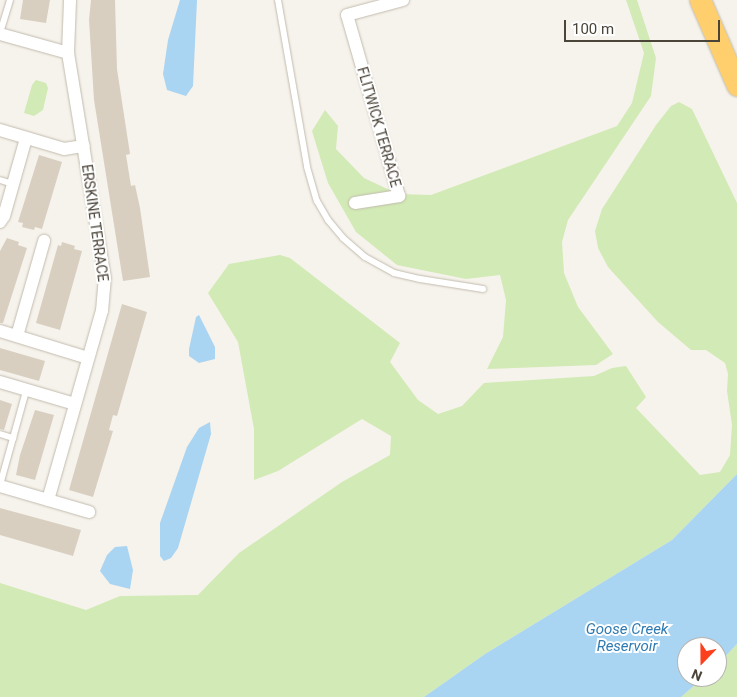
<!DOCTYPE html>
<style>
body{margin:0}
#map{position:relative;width:737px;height:697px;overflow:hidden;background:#f6f3ec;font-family:Roboto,sans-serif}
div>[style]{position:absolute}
.green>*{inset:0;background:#d2eab5}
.water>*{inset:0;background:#a9d4f2}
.building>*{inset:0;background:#d8cfc1}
.roads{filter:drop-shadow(0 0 1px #c2bbae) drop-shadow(0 0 1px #c2bbae)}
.service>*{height:6px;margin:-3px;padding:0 3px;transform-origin:3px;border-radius:3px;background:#fff}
.minor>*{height:12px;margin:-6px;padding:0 6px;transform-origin:6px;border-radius:6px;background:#fff}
.motorway>*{height:21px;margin:-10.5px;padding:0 10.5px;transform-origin:10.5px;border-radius:10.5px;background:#ffcf6e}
span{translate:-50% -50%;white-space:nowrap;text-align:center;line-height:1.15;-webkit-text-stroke:4px #fff;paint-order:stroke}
.street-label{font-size:14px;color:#4b4439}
.water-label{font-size:15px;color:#2e7ab2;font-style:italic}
.north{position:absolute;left:677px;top:637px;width:50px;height:50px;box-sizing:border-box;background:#fff;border:1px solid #b7b4b0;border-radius:50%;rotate:202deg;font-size:14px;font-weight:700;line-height:20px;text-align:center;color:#4b4439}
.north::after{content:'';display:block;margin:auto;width:18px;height:22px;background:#fc3f1d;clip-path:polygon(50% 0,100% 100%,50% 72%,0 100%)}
.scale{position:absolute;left:564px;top:20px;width:156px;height:22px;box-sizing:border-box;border:2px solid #4b4439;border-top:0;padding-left:6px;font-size:15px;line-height:18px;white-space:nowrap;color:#4b4439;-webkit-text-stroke:4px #fff;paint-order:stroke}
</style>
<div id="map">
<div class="green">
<i style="clip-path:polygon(626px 0,637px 0,656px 58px,651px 96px,568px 220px,562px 242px,564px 273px,578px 307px,613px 354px,596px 365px,487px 369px,503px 337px,506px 300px,500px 275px,466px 279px,397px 265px,356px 232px,328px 183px,312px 131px,325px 110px,338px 126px,336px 149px,364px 178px,398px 194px,431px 195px,617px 126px,632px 103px,644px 53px)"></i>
<i style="clip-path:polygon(36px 80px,46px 83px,48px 88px,43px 110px,34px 116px,24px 113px,32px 85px)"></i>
<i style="clip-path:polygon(679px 102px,692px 109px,737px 203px,737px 474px,672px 540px,485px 654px,424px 697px,0 697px,0 583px,86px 610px,120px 596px,198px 595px,239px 553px,342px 482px,390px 455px,391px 436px,362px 419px,278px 471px,254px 480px,254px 429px,238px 342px,208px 293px,229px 264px,280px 255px,290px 258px,400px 343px,390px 362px,418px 400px,438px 414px,462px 406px,484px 383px,594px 376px,612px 368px,626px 366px,646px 397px,636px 408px,700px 475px,720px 472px,730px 455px,732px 425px,727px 391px,728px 374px,725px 363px,706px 350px,691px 350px,658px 322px,608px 267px,598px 248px,595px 231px,602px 209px,656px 125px,671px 106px)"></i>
<i style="clip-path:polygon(737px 644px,737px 697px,681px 697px,704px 677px,717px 677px,717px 665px)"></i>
</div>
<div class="water">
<i style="clip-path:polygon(180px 0,197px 0,193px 86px,186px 96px,167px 90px,163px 74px,168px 40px)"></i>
<i style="clip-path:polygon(199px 315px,215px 347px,215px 359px,199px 363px,189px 356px,189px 349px,196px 317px)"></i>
<i style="clip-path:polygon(210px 422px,211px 434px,178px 548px,171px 558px,164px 561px,160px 556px,160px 523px,187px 447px,199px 428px)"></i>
<i style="clip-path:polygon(737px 474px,737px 644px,717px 665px,717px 647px,687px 647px,687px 677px,704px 677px,681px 697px,424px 697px,485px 654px,672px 540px)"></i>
<i style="clip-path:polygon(127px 546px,133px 570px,130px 589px,110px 584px,100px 571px,107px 555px,115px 547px)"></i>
</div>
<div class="building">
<i style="clip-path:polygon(23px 0,50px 0,46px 23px,20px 19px)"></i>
<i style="clip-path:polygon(91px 0,115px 0,117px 69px,130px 154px,126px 155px,131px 186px,135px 185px,140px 208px,150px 277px,123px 281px,94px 100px,89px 20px)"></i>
<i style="clip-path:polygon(39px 155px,62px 162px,42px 229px,35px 227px,34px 230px,22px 227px,23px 223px,18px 222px)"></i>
<i style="clip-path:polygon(7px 238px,19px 242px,18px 245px,27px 248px,3px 323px,0 323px,0 251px)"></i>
<i style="clip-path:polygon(62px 242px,75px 246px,74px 249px,82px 251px,60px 330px,36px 323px,58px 245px,61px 246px)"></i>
<i style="clip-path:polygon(122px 304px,147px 312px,117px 416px,113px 415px,109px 430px,113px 431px,93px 497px,69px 490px)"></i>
<i style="clip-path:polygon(0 348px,45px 361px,39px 381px,0 370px)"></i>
<i style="clip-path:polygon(0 400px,12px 404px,4px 430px,0 429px)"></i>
<i style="clip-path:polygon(35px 410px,54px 415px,35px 480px,16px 475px,20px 455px)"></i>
<i style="clip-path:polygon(0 508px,81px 530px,73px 556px,0 535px)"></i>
</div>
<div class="roads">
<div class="service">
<i style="left:278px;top:0;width:169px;rotate:80.1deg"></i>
<i style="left:307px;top:167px;width:35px;rotate:74deg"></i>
<i style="left:317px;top:201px;width:22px;rotate:60deg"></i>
<i style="left:328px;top:220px;width:23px;rotate:50deg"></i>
<i style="left:343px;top:238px;width:29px;rotate:41deg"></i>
<i style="left:365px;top:257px;width:33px;rotate:29deg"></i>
<i style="left:394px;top:273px;width:27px;rotate:13deg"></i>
<i style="left:420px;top:279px;width:64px;rotate:9deg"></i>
<i style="left:0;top:33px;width:34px;rotate:-73deg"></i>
<i style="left:0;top:180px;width:14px;rotate:17deg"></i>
<i style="left:0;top:434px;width:14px;rotate:17deg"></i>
<i style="left:0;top:485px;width:98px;rotate:-74.5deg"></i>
</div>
<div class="minor">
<i style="left:0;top:34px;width:71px;rotate:15.6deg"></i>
<i style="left:0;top:130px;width:67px;rotate:16.5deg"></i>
<i style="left:64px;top:149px;width:20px;rotate:-9deg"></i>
<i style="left:355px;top:203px;width:45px;rotate:-9deg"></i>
<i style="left:399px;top:196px;width:188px;rotate:-106deg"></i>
<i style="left:347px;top:15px;width:58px;rotate:-15deg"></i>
<i style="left:0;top:222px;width:7px;rotate:-56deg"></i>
<i style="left:4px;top:216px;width:81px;rotate:-74.2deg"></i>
<i style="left:0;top:331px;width:92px;rotate:17.1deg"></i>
<i style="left:17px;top:336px;width:99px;rotate:-74.1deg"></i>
<i style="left:0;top:382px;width:78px;rotate:16.3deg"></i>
<i style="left:0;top:486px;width:93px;rotate:16.3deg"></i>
<i style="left:48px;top:500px;width:197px;rotate:-74.1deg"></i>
<i style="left:102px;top:311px;width:32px;rotate:-85deg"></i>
<i style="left:105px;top:279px;width:229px;rotate:-99.3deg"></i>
<i style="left:68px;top:53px;width:53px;rotate:-87.8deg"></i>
</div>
<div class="motorway">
<i style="left:700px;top:0;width:93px;rotate:66.5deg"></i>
</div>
</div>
<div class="street-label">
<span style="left:379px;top:127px;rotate:74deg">FLITWICK TERRACE</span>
<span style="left:95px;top:223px;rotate:82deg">ERSKINE TERRACE</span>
</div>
<div class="water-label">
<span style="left:627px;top:638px">Goose Creek<br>Reservoir</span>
</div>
<div class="north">N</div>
<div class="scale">100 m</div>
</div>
